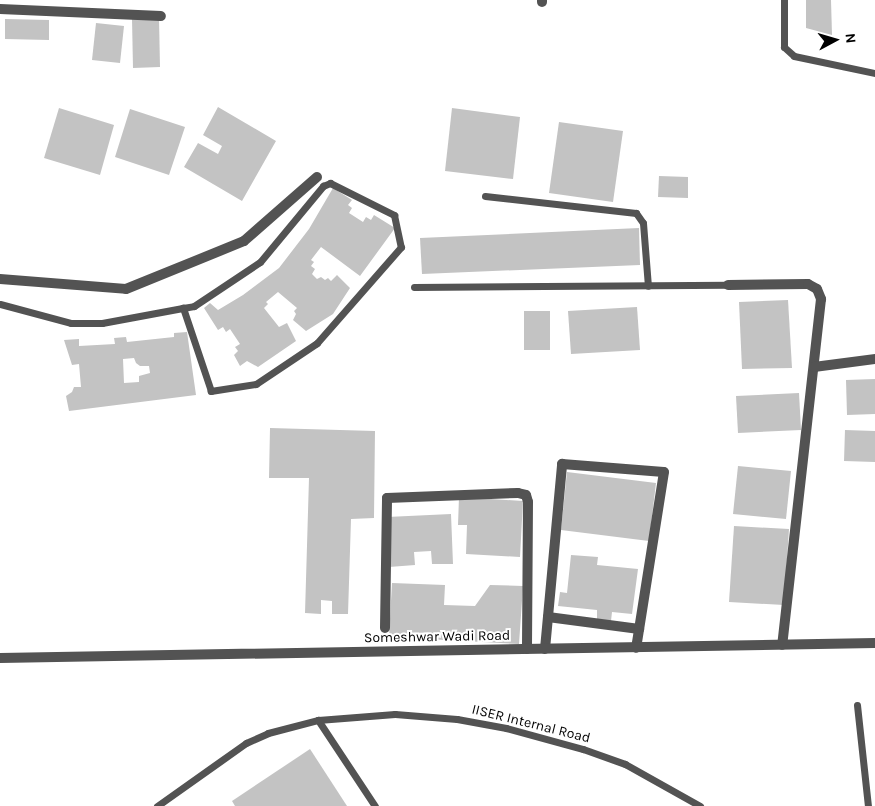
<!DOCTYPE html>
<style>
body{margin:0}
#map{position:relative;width:875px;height:806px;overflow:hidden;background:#fff;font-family:Karla,sans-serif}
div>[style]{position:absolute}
.building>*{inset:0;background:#c3c3c3}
.service>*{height:7px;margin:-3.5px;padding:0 3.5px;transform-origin:3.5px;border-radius:3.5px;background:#535353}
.minor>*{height:10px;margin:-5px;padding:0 5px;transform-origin:5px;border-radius:5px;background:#535353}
span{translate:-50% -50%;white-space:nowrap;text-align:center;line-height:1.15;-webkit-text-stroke:4px #fff;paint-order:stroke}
.street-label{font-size:14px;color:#000}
.north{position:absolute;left:810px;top:15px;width:50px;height:50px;-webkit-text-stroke:4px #fff;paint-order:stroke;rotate:84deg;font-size:14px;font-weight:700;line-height:20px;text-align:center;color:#000}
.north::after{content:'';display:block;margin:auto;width:18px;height:22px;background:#000;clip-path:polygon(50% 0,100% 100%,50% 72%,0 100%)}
</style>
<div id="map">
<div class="building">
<i style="clip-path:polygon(806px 0,831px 0,832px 35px,806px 28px)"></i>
<i style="clip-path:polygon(159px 18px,160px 67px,133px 68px,132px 19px)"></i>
<i style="clip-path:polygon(5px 19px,49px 20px,49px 40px,5px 39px)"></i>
<i style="clip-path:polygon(96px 23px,124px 26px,120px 63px,92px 60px)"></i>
<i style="clip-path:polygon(218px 107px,276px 141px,242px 201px,184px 167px,198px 143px,218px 154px,222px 146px,203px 135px)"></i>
<i style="clip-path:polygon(59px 108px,114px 125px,100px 175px,44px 158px)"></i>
<i style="clip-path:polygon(452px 108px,520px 117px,513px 179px,445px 171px)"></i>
<i style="clip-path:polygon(130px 109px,185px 127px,169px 175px,115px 157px)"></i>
<i style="clip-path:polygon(559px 122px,623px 131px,613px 202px,549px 193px)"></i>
<i style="clip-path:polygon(659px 176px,688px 177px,688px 198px,658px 197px)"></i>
<i style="clip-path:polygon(333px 188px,352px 200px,348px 205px,352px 208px,349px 213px,363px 222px,366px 217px,371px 220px,374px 215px,395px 228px,360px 276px,321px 247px,311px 260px,314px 262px,311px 266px,315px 269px,312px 274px,317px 279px,321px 277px,325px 280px,328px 278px,331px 281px,337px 275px,350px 288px,333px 314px,306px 331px,293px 320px,296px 314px,294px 311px,297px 308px,278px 292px,266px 302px,268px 304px,264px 308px,279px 327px,287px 323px,296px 341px,258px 367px,247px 361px,240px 366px,234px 355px,238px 351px,235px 347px,240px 344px,230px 329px,226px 332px,223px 327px,218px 330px,204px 308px,210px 303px,218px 310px,243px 295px,279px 268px,309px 229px)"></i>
<i style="clip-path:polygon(639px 228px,640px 265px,422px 274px,420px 238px)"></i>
<i style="clip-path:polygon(788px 300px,792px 368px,742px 369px,739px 302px)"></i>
<i style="clip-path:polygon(637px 307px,640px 350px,571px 354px,568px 311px)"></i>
<i style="clip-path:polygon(524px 311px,550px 311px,550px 350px,524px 350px)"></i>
<i style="clip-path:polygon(evenodd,187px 332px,196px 395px,69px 411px,66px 396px,72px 392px,74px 387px,81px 387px,79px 364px,72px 365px,64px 340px,79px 339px,79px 346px,115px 344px,114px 338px,126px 337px,127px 342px,174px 337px,174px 333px,187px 332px,134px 358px,136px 363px,140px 366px,149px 366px,150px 373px,139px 376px,139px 382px,124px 383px,123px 359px,134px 358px)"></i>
<i style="clip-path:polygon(875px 379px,875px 414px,847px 415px,846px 380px)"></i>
<i style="clip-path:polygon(799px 393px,801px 430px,738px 433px,736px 396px)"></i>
<i style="clip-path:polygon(270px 428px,375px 431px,374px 518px,351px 519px,348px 614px,332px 614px,332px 601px,321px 600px,321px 614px,305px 613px,309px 478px,269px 478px)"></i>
<i style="clip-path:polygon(845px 430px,875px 431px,875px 462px,844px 461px)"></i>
<i style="clip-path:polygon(738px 466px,791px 471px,786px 519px,733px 514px)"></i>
<i style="clip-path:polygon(567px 472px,656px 483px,649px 541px,561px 530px)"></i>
<i style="clip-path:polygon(459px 497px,523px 501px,520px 557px,466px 554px,467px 525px,458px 525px)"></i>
<i style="clip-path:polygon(451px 514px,453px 564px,432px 564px,431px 551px,414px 552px,415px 565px,389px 567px,387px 517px)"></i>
<i style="clip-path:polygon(734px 526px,789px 529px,784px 605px,729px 602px)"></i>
<i style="clip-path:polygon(571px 555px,598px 557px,597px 565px,638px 569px,632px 614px,612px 612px,611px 621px,597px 619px,597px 610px,558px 606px,560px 592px,567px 593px)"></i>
<i style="clip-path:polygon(392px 583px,445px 585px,444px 605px,475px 606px,490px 585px,523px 586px,519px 644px,389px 637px)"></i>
<i style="clip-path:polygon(310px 749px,347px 806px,235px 806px,232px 801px)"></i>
</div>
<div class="service">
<i style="left:784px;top:0;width:47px;rotate:90deg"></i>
<i style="left:784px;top:47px;width:13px;rotate:42deg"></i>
<i style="left:794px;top:56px;width:83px;rotate:11.9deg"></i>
<i style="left:485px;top:196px;width:152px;rotate:6.4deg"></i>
<i style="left:636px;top:213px;width:12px;rotate:55deg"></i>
<i style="left:643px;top:223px;width:63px;rotate:85.5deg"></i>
<i style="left:414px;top:287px;width:314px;rotate:-0.4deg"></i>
<i style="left:0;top:304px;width:73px;rotate:15deg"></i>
<i style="left:71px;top:323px;width:31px"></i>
<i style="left:102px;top:323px;width:82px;rotate:-10.5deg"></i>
<i style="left:183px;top:308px;width:11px;rotate:-10deg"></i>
<i style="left:194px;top:306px;width:79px;rotate:-33.7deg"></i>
<i style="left:260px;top:262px;width:99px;rotate:-50.3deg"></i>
<i style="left:323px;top:186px;width:8px;rotate:-23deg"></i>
<i style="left:330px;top:183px;width:72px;rotate:26.6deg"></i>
<i style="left:394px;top:215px;width:33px;rotate:78deg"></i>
<i style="left:401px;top:247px;width:128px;rotate:131.2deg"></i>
<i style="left:317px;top:343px;width:73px;rotate:146.1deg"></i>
<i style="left:256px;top:384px;width:46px;rotate:171.2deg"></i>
<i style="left:211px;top:391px;width:88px;rotate:-108.6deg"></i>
<i style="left:857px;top:705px;width:102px;rotate:83.8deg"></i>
<i style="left:318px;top:720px;width:103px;rotate:56.5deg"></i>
<i style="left:157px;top:806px;width:109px;rotate:-35.3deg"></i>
<i style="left:246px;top:743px;width:24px;rotate:-24deg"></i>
<i style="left:268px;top:733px;width:52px;rotate:-14.6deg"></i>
<i style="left:318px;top:720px;width:77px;rotate:-4.5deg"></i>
<i style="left:395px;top:714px;width:62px;rotate:4.6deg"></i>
<i style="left:457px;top:719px;width:50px;rotate:10.4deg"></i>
<i style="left:506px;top:728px;width:80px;rotate:15.3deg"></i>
<i style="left:583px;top:749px;width:45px;rotate:19.7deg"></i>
<i style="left:625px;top:764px;width:86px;rotate:29.2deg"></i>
</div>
<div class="minor">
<i style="left:542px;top:0;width:2px;rotate:90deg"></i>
<i style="left:0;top:9px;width:161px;rotate:2.5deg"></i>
<i style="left:0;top:279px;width:126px;rotate:4.5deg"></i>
<i style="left:126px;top:289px;width:127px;rotate:-22.1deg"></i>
<i style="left:244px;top:241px;width:97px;rotate:-41.2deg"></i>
<i style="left:728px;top:285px;width:80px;rotate:-0.7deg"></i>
<i style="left:808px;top:284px;width:10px;rotate:29deg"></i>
<i style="left:817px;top:289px;width:11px;rotate:68deg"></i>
<i style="left:821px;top:299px;width:348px;rotate:96.4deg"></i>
<i style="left:814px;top:367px;width:62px;rotate:-7.5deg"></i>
<i style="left:548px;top:617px;width:92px;rotate:7.5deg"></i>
<i style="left:385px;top:628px;width:130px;rotate:-89.1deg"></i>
<i style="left:387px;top:498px;width:131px;rotate:-2.2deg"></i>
<i style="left:518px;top:493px;width:8px;rotate:14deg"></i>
<i style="left:526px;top:495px;width:7px;rotate:74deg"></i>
<i style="left:528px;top:502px;width:147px;rotate:90.4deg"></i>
<i style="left:545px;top:649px;width:186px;rotate:-84.7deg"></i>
<i style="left:562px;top:464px;width:102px;rotate:4.5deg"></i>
<i style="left:664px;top:472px;width:178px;rotate:99deg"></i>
<i style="left:0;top:658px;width:875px;rotate:-0.98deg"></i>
</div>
<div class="street-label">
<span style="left:437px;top:637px;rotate:-1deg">Someshwar Wadi Road</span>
<span style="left:531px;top:724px;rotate:14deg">IISER Internal Road</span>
</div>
<div class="north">N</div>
</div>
